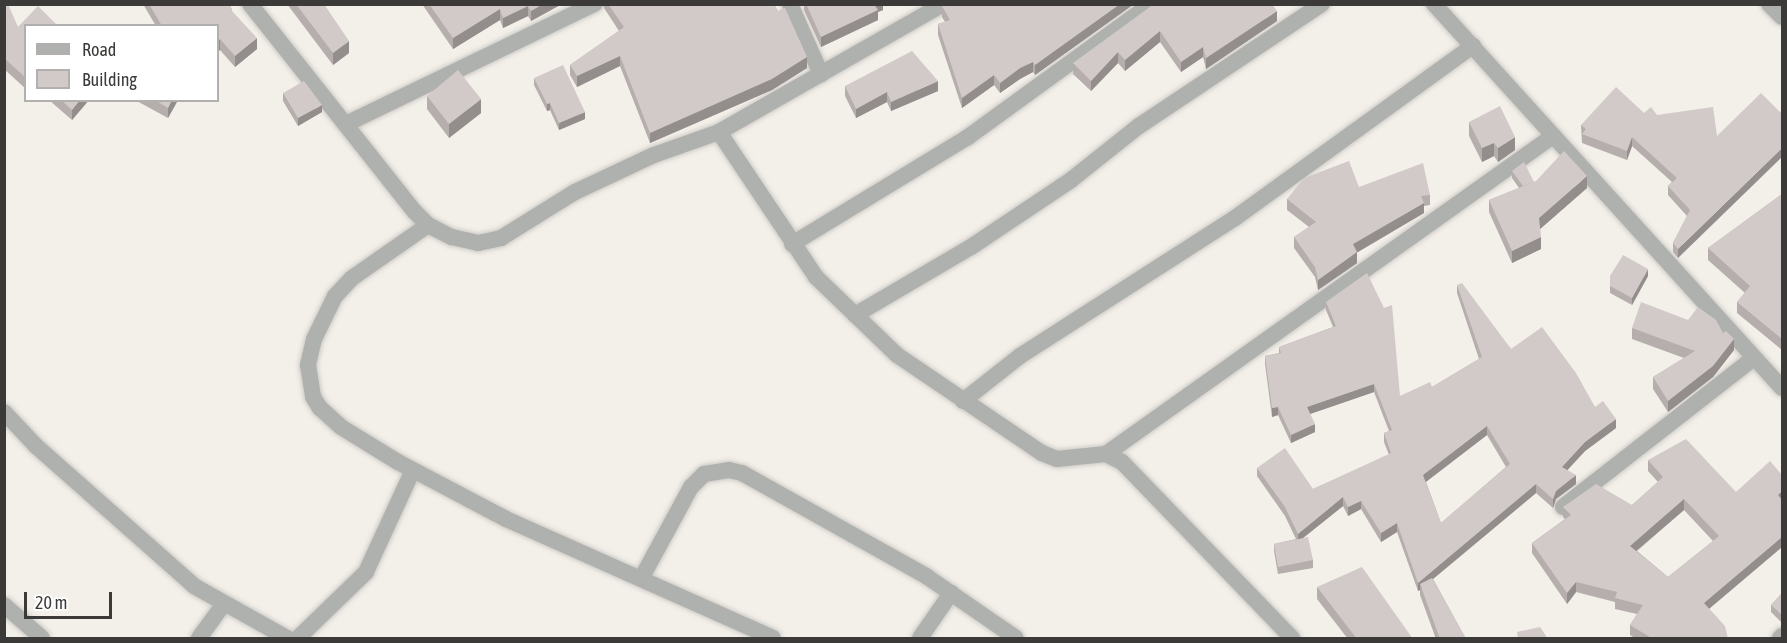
<!DOCTYPE html>
<style>
body{margin:0}
#map{position:relative;width:1787px;height:643px;overflow:hidden;background:#f3efe9;font-family:"Asap Condensed",sans-serif}
div>[style]{position:absolute}
.roads{filter:drop-shadow(0 0 2px #cecbc6) drop-shadow(0 0 2px #cecbc6)}
.minor>*{height:16px;margin:-8px;padding:0 8px;transform-origin:8px;border-radius:8px;background:#afb1ae}
.wall>*{inset:0;background:#b5aeac}
.shaded-wall>*{inset:0;background:#938d8c}
.building>*{inset:0;background:#d2cac8}
span{translate:-50% -50%;white-space:nowrap;text-align:center;line-height:1.15;-webkit-text-stroke:6px #fff;paint-order:stroke}
.frame{position:absolute;inset:0;border:6px solid #3c3a38;pointer-events:none}
.legend{position:absolute;left:24px;top:24px;width:195px;height:78px;box-sizing:border-box;background:#fff;border:2px solid #b1b0af;margin:0;padding:8px 10px;list-style:none;font-size:18px;color:#3c3a38}
.legend li{display:flex;align-items:center;gap:12px;height:30px}
.legend b{width:30px;border:2px solid #b1b0af}
.scale{position:absolute;left:24px;top:592px;width:88px;height:27px;box-sizing:border-box;border:3px solid #3c3a38;border-top:0;padding-left:8px;font-size:18px;line-height:21px;white-space:nowrap;color:#3c3a38;-webkit-text-stroke:4px #fff;paint-order:stroke}
</style>
<div id="map">
<div class="roads">
<div class="minor">
<i style="left:250px;top:4px;width:265px;rotate:51.6deg"></i>
<i style="left:415px;top:212px;width:18px;rotate:45deg"></i>
<i style="left:428px;top:225px;width:27px;rotate:27deg"></i>
<i style="left:452px;top:237px;width:27px;rotate:13deg"></i>
<i style="left:478px;top:243px;width:24px;rotate:-12deg"></i>
<i style="left:501px;top:238px;width:87px;rotate:-31.9deg"></i>
<i style="left:575px;top:192px;width:87px;rotate:-25.1deg"></i>
<i style="left:654px;top:155px;width:69px;rotate:-19.5deg"></i>
<i style="left:719px;top:132px;width:174px;rotate:56.2deg"></i>
<i style="left:816px;top:277px;width:112px;rotate:43.9deg"></i>
<i style="left:897px;top:355px;width:175px;rotate:34.1deg"></i>
<i style="left:1042px;top:453px;width:16px;rotate:22deg"></i>
<i style="left:1057px;top:459px;width:49px;rotate:-5.8deg"></i>
<i style="left:1106px;top:454px;width:18px;rotate:27deg"></i>
<i style="left:1122px;top:462px;width:245px;rotate:46deg"></i>
<i style="left:790px;top:4px;width:77px;rotate:66.1deg"></i>
<i style="left:1434px;top:4px;width:518px;rotate:47.82deg"></i>
<i style="left:1769px;top:4px;width:18px;rotate:45deg"></i>
<i style="left:346px;top:124px;width:276px;rotate:-25.8deg"></i>
<i style="left:719px;top:132px;width:258px;rotate:-29.7deg"></i>
<i style="left:428px;top:225px;width:93px;rotate:145.1deg"></i>
<i style="left:352px;top:278px;width:25px;rotate:133deg"></i>
<i style="left:335px;top:296px;width:48px;rotate:116deg"></i>
<i style="left:314px;top:339px;width:27px;rotate:103deg"></i>
<i style="left:308px;top:365px;width:32px;rotate:81deg"></i>
<i style="left:313px;top:397px;width:13px;rotate:58deg"></i>
<i style="left:320px;top:408px;width:28px;rotate:42deg"></i>
<i style="left:341px;top:427px;width:67px;rotate:31.6deg"></i>
<i style="left:398px;top:462px;width:122px;rotate:27.8deg"></i>
<i style="left:506px;top:519px;width:292px;rotate:24deg"></i>
<i style="left:792px;top:244px;width:206px;rotate:-31.3deg"></i>
<i style="left:968px;top:137px;width:226px;rotate:-36deg"></i>
<i style="left:855px;top:315px;width:134px;rotate:-30.4deg"></i>
<i style="left:971px;top:247px;width:120px;rotate:-33.8deg"></i>
<i style="left:1071px;top:180px;width:87px;rotate:-38.5deg"></i>
<i style="left:1139px;top:126px;width:220px;rotate:-33.7deg"></i>
<i style="left:963px;top:401px;width:73px;rotate:-38.3deg"></i>
<i style="left:1020px;top:356px;width:255px;rotate:-32.7deg"></i>
<i style="left:1235px;top:218px;width:294px;rotate:-35.9deg"></i>
<i style="left:4px;top:412px;width:47px;rotate:46.7deg"></i>
<i style="left:36px;top:446px;width:211px;rotate:41.5deg"></i>
<i style="left:194px;top:586px;width:107px;rotate:29.2deg"></i>
<i style="left:1106px;top:454px;width:549px;rotate:-35.43deg"></i>
<i style="left:1563px;top:507px;width:242px;rotate:-38deg"></i>
<i style="left:641px;top:579px;width:105px;rotate:-61.5deg"></i>
<i style="left:691px;top:487px;width:18px;rotate:-45deg"></i>
<i style="left:704px;top:474px;width:25px;rotate:-9deg"></i>
<i style="left:729px;top:470px;width:13px;rotate:13deg"></i>
<i style="left:742px;top:473px;width:211px;rotate:29.2deg"></i>
<i style="left:926px;top:576px;width:109px;rotate:34.6deg"></i>
<i style="left:4px;top:605px;width:50px;rotate:41deg"></i>
<i style="left:199px;top:638px;width:41px;rotate:-54deg"></i>
<i style="left:298px;top:638px;width:95px;rotate:-44.1deg"></i>
<i style="left:366px;top:572px;width:112px;rotate:-65.3deg"></i>
<i style="left:920px;top:638px;width:55px;rotate:-55.4deg"></i>
<i style="left:1780px;top:638px;width:3px;rotate:-45deg"></i>
</div>
</div>
<div class="wall">
<i style="clip-path:polygon(4px 4px,18px 27px,26px 26px,26px 89px,4px 69px)"></i>
<i style="clip-path:polygon(143px 4px,230px 4px,232px 11px,257px 49px,235px 67px,220px 50px,218px 26px,156px 26px)"></i>
<i style="clip-path:polygon(287px 4px,324px 4px,349px 53px,333px 65px)"></i>
<i style="clip-path:polygon(422px 4px,562px 4px,531px 21px,528px 16px,503px 28px,500px 20px,453px 49px)"></i>
<i style="clip-path:polygon(603px 4px,774px 4px,807px 68px,772px 90px,650px 143px,620px 66px,577px 87px,570px 75px,570px 65px,619px 31px,604px 8px)"></i>
<i style="clip-path:polygon(804px 4px,883px 4px,883px 10px,878px 12px,878px 20px,821px 47px,804px 10px)"></i>
<i style="clip-path:polygon(944px 4px,1134px 4px,1035px 75px,1033px 72px,1020px 79px,1000px 93px,994px 85px,962px 108px,938px 35px,938px 24px,945px 22px,942px 17px,942px 6px)"></i>
<i style="clip-path:polygon(1154px 4px,1277px 21px,1206px 69px,1203px 57px,1181px 72px,1160px 42px,1125px 71px,1118px 63px,1091px 91px,1073px 74px,1073px 63px)"></i>
<i style="clip-path:polygon(534px 78px,585px 119px,559px 130px,550px 110px,547px 111px,534px 85px)"></i>
<i style="clip-path:polygon(845px 86px,938px 91px,891px 111px,887px 102px,856px 118px,845px 96px)"></i>
<i style="clip-path:polygon(283px 93px,322px 112px,298px 126px,283px 101px)"></i>
<i style="clip-path:polygon(427px 96px,481px 113px,449px 138px,427px 109px)"></i>
<i style="clip-path:polygon(49px 100px,89px 100px,72px 120px)"></i>
<i style="clip-path:polygon(135px 100px,178px 100px,168px 118px)"></i>
<i style="clip-path:polygon(1644px 113px,1657px 115px,1717px 136px,1678px 258px,1673px 252px,1673px 243px,1687px 216px,1668px 195px,1668px 186px,1672px 182px,1632px 146px,1627px 160px,1582px 143px,1581px 125px)"></i>
<i style="clip-path:polygon(1469px 122px,1515px 150px,1498px 162px,1494px 156px,1482px 162px,1469px 136px)"></i>
<i style="clip-path:polygon(1512px 171px,1534px 182px,1587px 188px,1540px 229px,1541px 249px,1512px 263px,1489px 212px,1489px 200px,1519px 188px,1512px 178px)"></i>
<i style="clip-path:polygon(1359px 187px,1430px 195px,1430px 205px,1424px 206px,1424px 213px,1357px 252px,1357px 263px,1318px 290px,1315px 277px,1294px 248px,1294px 237px,1309px 227px,1287px 210px,1287px 199px)"></i>
<i style="clip-path:polygon(1782px 194px,1782px 350px,1737px 313px,1737px 302px,1745px 293px,1708px 260px,1708px 248px)"></i>
<i style="clip-path:polygon(1610px 276px,1648px 276px,1632px 305px,1610px 293px)"></i>
<i style="clip-path:polygon(evenodd,1457px 285px,1511px 349px,1595px 407px,1616px 428px,1585px 451px,1567px 470px,1576px 484px,1556px 499px,1553px 508px,1536px 493px,1433px 579px,1466px 639px,1436px 639px,1420px 595px,1420px 590px,1418px 591px,1397px 532px,1381px 542px,1361px 509px,1348px 516px,1343px 506px,1303px 538px,1313px 560px,1313px 568px,1278px 574px,1274px 551px,1274px 544px,1296px 539px,1285px 516px,1257px 476px,1257px 468px,1313px 489px,1389px 455px,1384px 442px,1384px 433px,1389px 431px,1374px 392px,1310px 414px,1315px 432px,1291px 443px,1278px 415px,1272px 417px,1265px 364px,1265px 356px,1279px 353px,1279px 347px,1333px 327px,1326px 310px,1326px 302px,1400px 396px,1432px 387px,1479px 359px,1457px 293px,1457px 285px,1487px 435px,1506px 467px,1441px 523px,1426px 482px,1487px 435px)"></i>
<i style="clip-path:polygon(1688px 320px,1734px 350px,1713px 377px,1668px 412px,1653px 389px,1653px 377px,1684px 358px,1632px 339px,1632px 328px)"></i>
<i style="clip-path:polygon(evenodd,1648px 460px,1736px 492px,1782px 475px,1782px 547px,1709px 609px,1728px 639px,1636px 639px,1630px 635px,1630px 625px,1637px 614px,1615px 609px,1615px 602px,1576px 592px,1567px 604px,1532px 553px,1532px 543px,1565px 519px,1563px 517px,1563px 507px,1632px 505px,1658px 482px,1648px 471px,1648px 460px,1684px 510px,1713px 541px,1668px 577px,1637px 551px,1684px 510px)"></i>
<i style="clip-path:polygon(1317px 587px,1413px 639px,1348px 639px,1317px 599px)"></i>
<i style="clip-path:polygon(1782px 593px,1782px 623px,1771px 612px,1771px 605px)"></i>
</div>
<div class="shaded-wall">
<i style="clip-path:polygon(543px 4px,562px 4px,531px 21px,531px 11px)"></i>
<i style="clip-path:polygon(873px 4px,883px 4px,883px 10px,878px 12px,878px 20px,821px 47px,821px 37px)"></i>
<i style="clip-path:polygon(1120px 4px,1134px 4px,1035px 75px,1035px 65px)"></i>
<i style="clip-path:polygon(528px 6px,528px 16px,503px 28px,503px 18px)"></i>
<i style="clip-path:polygon(500px 9px,500px 20px,453px 49px,453px 38px)"></i>
<i style="clip-path:polygon(1277px 11px,1277px 21px,1206px 69px,1206px 58px)"></i>
<i style="clip-path:polygon(1160px 31px,1160px 42px,1125px 71px,1125px 60px)"></i>
<i style="clip-path:polygon(257px 38px,257px 49px,235px 67px,235px 56px)"></i>
<i style="clip-path:polygon(220px 39px,220px 50px,218px 52px,218px 41px)"></i>
<i style="clip-path:polygon(349px 41px,349px 53px,333px 65px,333px 53px)"></i>
<i style="clip-path:polygon(1203px 47px,1203px 57px,1181px 72px,1181px 62px)"></i>
<i style="clip-path:polygon(1118px 52px,1118px 63px,1091px 91px,1091px 81px)"></i>
<i style="clip-path:polygon(620px 56px,620px 66px,577px 87px,577px 76px)"></i>
<i style="clip-path:polygon(807px 57px,807px 68px,772px 90px,650px 143px,650px 133px)"></i>
<i style="clip-path:polygon(1033px 62px,1033px 72px,1020px 79px,1000px 93px,1000px 83px,1020px 68px)"></i>
<i style="clip-path:polygon(994px 75px,994px 85px,962px 108px,962px 98px)"></i>
<i style="clip-path:polygon(938px 81px,938px 91px,891px 111px,891px 102px)"></i>
<i style="clip-path:polygon(887px 92px,887px 102px,856px 118px,856px 109px)"></i>
<i style="clip-path:polygon(481px 99px,481px 113px,449px 138px,449px 124px)"></i>
<i style="clip-path:polygon(80px 100px,89px 100px,72px 120px,72px 110px)"></i>
<i style="clip-path:polygon(172px 100px,178px 100px,168px 118px,168px 108px)"></i>
<i style="clip-path:polygon(550px 103px,550px 110px,547px 111px,547px 104px)"></i>
<i style="clip-path:polygon(322px 105px,322px 112px,298px 126px,298px 118px)"></i>
<i style="clip-path:polygon(585px 112px,585px 119px,559px 130px,559px 123px)"></i>
<i style="clip-path:polygon(1515px 137px,1515px 150px,1498px 162px,1498px 148px)"></i>
<i style="clip-path:polygon(1632px 137px,1632px 146px,1627px 160px,1627px 151px)"></i>
<i style="clip-path:polygon(1494px 143px,1494px 156px,1482px 162px,1482px 148px)"></i>
<i style="clip-path:polygon(1782px 148px,1782px 157px,1678px 258px,1678px 249px)"></i>
<i style="clip-path:polygon(1587px 176px,1587px 188px,1539px 230px,1539px 218px)"></i>
<i style="clip-path:polygon(1424px 203px,1424px 213px,1353px 255px,1353px 244px)"></i>
<i style="clip-path:polygon(1541px 237px,1541px 249px,1512px 263px,1512px 251px)"></i>
<i style="clip-path:polygon(1357px 252px,1357px 263px,1318px 290px,1318px 280px)"></i>
<i style="clip-path:polygon(1648px 269px,1648px 276px,1632px 305px,1632px 298px)"></i>
<i style="clip-path:polygon(1734px 339px,1734px 350px,1713px 377px,1668px 412px,1668px 401px)"></i>
<i style="clip-path:polygon(1374px 384px,1374px 392px,1307px 415px,1307px 407px)"></i>
<i style="clip-path:polygon(1278px 407px,1278px 415px,1272px 417px,1272px 408px)"></i>
<i style="clip-path:polygon(1616px 419px,1616px 428px,1585px 451px,1562px 476px,1562px 467px,1585px 442px)"></i>
<i style="clip-path:polygon(1315px 424px,1315px 432px,1291px 443px,1291px 435px)"></i>
<i style="clip-path:polygon(1487px 426px,1487px 435px,1423px 484px,1423px 475px)"></i>
<i style="clip-path:polygon(1576px 475px,1576px 484px,1556px 499px,1553px 508px,1553px 499px,1556px 491px)"></i>
<i style="clip-path:polygon(1536px 484px,1536px 493px,1421px 589px,1420px 584px,1420px 590px,1418px 591px,1418px 583px)"></i>
<i style="clip-path:polygon(1782px 491px,1782px 501px,1778px 495px)"></i>
<i style="clip-path:polygon(1343px 497px,1343px 506px,1298px 542px,1298px 534px)"></i>
<i style="clip-path:polygon(1684px 499px,1684px 510px,1630px 556px,1630px 546px)"></i>
<i style="clip-path:polygon(1361px 501px,1361px 509px,1348px 516px,1348px 507px)"></i>
<i style="clip-path:polygon(1397px 523px,1397px 532px,1381px 542px,1381px 533px)"></i>
<i style="clip-path:polygon(1782px 537px,1782px 547px,1704px 613px,1704px 603px)"></i>
<i style="clip-path:polygon(1576px 582px,1576px 592px,1567px 604px,1567px 593px)"></i>
</div>
<div class="building">
<i style="clip-path:polygon(4px 4px,8px 4px,18px 27px,38px 6px,58px 26px,26px 26px,26px 78px,4px 58px)"></i>
<i style="clip-path:polygon(149px 4px,230px 4px,232px 11px,257px 38px,235px 56px,220px 39px,218px 41px,218px 26px,162px 26px)"></i>
<i style="clip-path:polygon(296px 4px,324px 4px,349px 41px,333px 53px)"></i>
<i style="clip-path:polygon(429px 4px,543px 4px,531px 11px,528px 6px,503px 18px,500px 9px,453px 38px)"></i>
<i style="clip-path:polygon(608px 4px,774px 4px,777px 11px,785px 8px,807px 57px,772px 79px,650px 133px,620px 56px,577px 76px,570px 65px,624px 27px)"></i>
<i style="clip-path:polygon(806px 4px,874px 4px,878px 10px,821px 37px)"></i>
<i style="clip-path:polygon(944px 4px,1120px 4px,1035px 65px,1033px 62px,1020px 68px,1000px 83px,994px 75px,962px 98px,938px 24px,950px 20px,942px 6px)"></i>
<i style="clip-path:polygon(1154px 4px,1272px 4px,1277px 11px,1206px 58px,1203px 47px,1181px 62px,1160px 31px,1125px 60px,1118px 52px,1091px 81px,1073px 63px)"></i>
<i style="clip-path:polygon(912px 51px,938px 81px,891px 102px,887px 92px,856px 109px,845px 86px)"></i>
<i style="clip-path:polygon(563px 65px,585px 112px,559px 123px,550px 103px,547px 104px,534px 78px)"></i>
<i style="clip-path:polygon(458px 70px,481px 99px,449px 124px,427px 96px)"></i>
<i style="clip-path:polygon(304px 81px,322px 105px,298px 118px,283px 93px)"></i>
<i style="clip-path:polygon(1616px 87px,1644px 113px,1651px 107px,1657px 115px,1713px 107px,1717px 136px,1761px 93px,1780px 112px,1782px 110px,1782px 148px,1678px 249px,1673px 243px,1690px 210px,1668px 186px,1677px 178px,1632px 137px,1627px 151px,1582px 134px,1586px 129px,1581px 125px)"></i>
<i style="clip-path:polygon(61px 100px,80px 100px,72px 110px)"></i>
<i style="clip-path:polygon(155px 100px,172px 100px,168px 108px)"></i>
<i style="clip-path:polygon(1500px 106px,1515px 137px,1498px 148px,1494px 143px,1482px 148px,1469px 122px)"></i>
<i style="clip-path:polygon(1564px 151px,1587px 176px,1539px 218px,1541px 237px,1512px 251px,1489px 200px,1536px 181px)"></i>
<i style="clip-path:polygon(1349px 161px,1359px 187px,1423px 163px,1430px 195px,1421px 196px,1424px 203px,1353px 244px,1357px 252px,1318px 280px,1315px 267px,1294px 237px,1316px 222px,1287px 199px,1304px 178px)"></i>
<i style="clip-path:polygon(1524px 162px,1534px 182px,1523px 186px,1512px 171px)"></i>
<i style="clip-path:polygon(1782px 194px,1782px 339px,1737px 302px,1750px 286px,1708px 248px)"></i>
<i style="clip-path:polygon(1623px 255px,1648px 269px,1632px 298px,1610px 286px,1610px 276px)"></i>
<i style="clip-path:polygon(evenodd,1367px 273px,1384px 308px,1392px 305px,1400px 396px,1430px 382px,1432px 387px,1482px 357px,1457px 285px,1462px 283px,1511px 349px,1542px 327px,1576px 373px,1595px 407px,1603px 401px,1616px 419px,1585px 442px,1562px 467px,1576px 475px,1556px 491px,1553px 499px,1536px 484px,1418px 583px,1397px 523px,1381px 533px,1361px 501px,1348px 507px,1343px 497px,1298px 534px,1285px 507px,1257px 468px,1285px 448px,1313px 489px,1391px 453px,1384px 433px,1392px 430px,1374px 384px,1307px 407px,1315px 424px,1291px 435px,1278px 407px,1272px 408px,1265px 356px,1281px 353px,1279px 347px,1336px 326px,1326px 302px,1367px 273px,1487px 426px,1510px 464px,1441px 523px,1423px 475px,1487px 426px)"></i>
<i style="clip-path:polygon(1641px 302px,1688px 320px,1698px 307px,1716px 320px,1723px 333px,1726px 331px,1734px 339px,1713px 366px,1668px 401px,1653px 377px,1695px 351px,1632px 328px)"></i>
<i style="clip-path:polygon(evenodd,1686px 439px,1736px 492px,1770px 461px,1782px 475px,1782px 491px,1778px 495px,1782px 500px,1782px 537px,1704px 603px,1725px 626px,1728px 639px,1653px 639px,1630px 625px,1643px 605px,1615px 598px,1617px 592px,1576px 582px,1567px 593px,1532px 543px,1571px 515px,1563px 507px,1596px 484px,1632px 505px,1663px 477px,1648px 460px,1686px 439px,1684px 499px,1719px 536px,1668px 577px,1630px 546px,1684px 499px)"></i>
<i style="clip-path:polygon(1308px 537px,1313px 560px,1278px 567px,1274px 544px)"></i>
<i style="clip-path:polygon(1362px 567px,1413px 639px,1357px 639px,1317px 587px)"></i>
<i style="clip-path:polygon(1432px 578px,1466px 639px,1440px 639px,1420px 584px)"></i>
<i style="clip-path:polygon(1782px 593px,1782px 615px,1771px 605px)"></i>
<i style="clip-path:polygon(1540px 627px,1548px 639px,1518px 639px,1517px 632px)"></i>
</div>
<div class="frame"></div>
<ul class="legend">
<li><b style="height:8px;background:#afb1ae"></b>Road</li>
<li><b style="height:16px;background:#d2cac8"></b>Building</li>
</ul>
<div class="scale">20 m</div>
</div>
